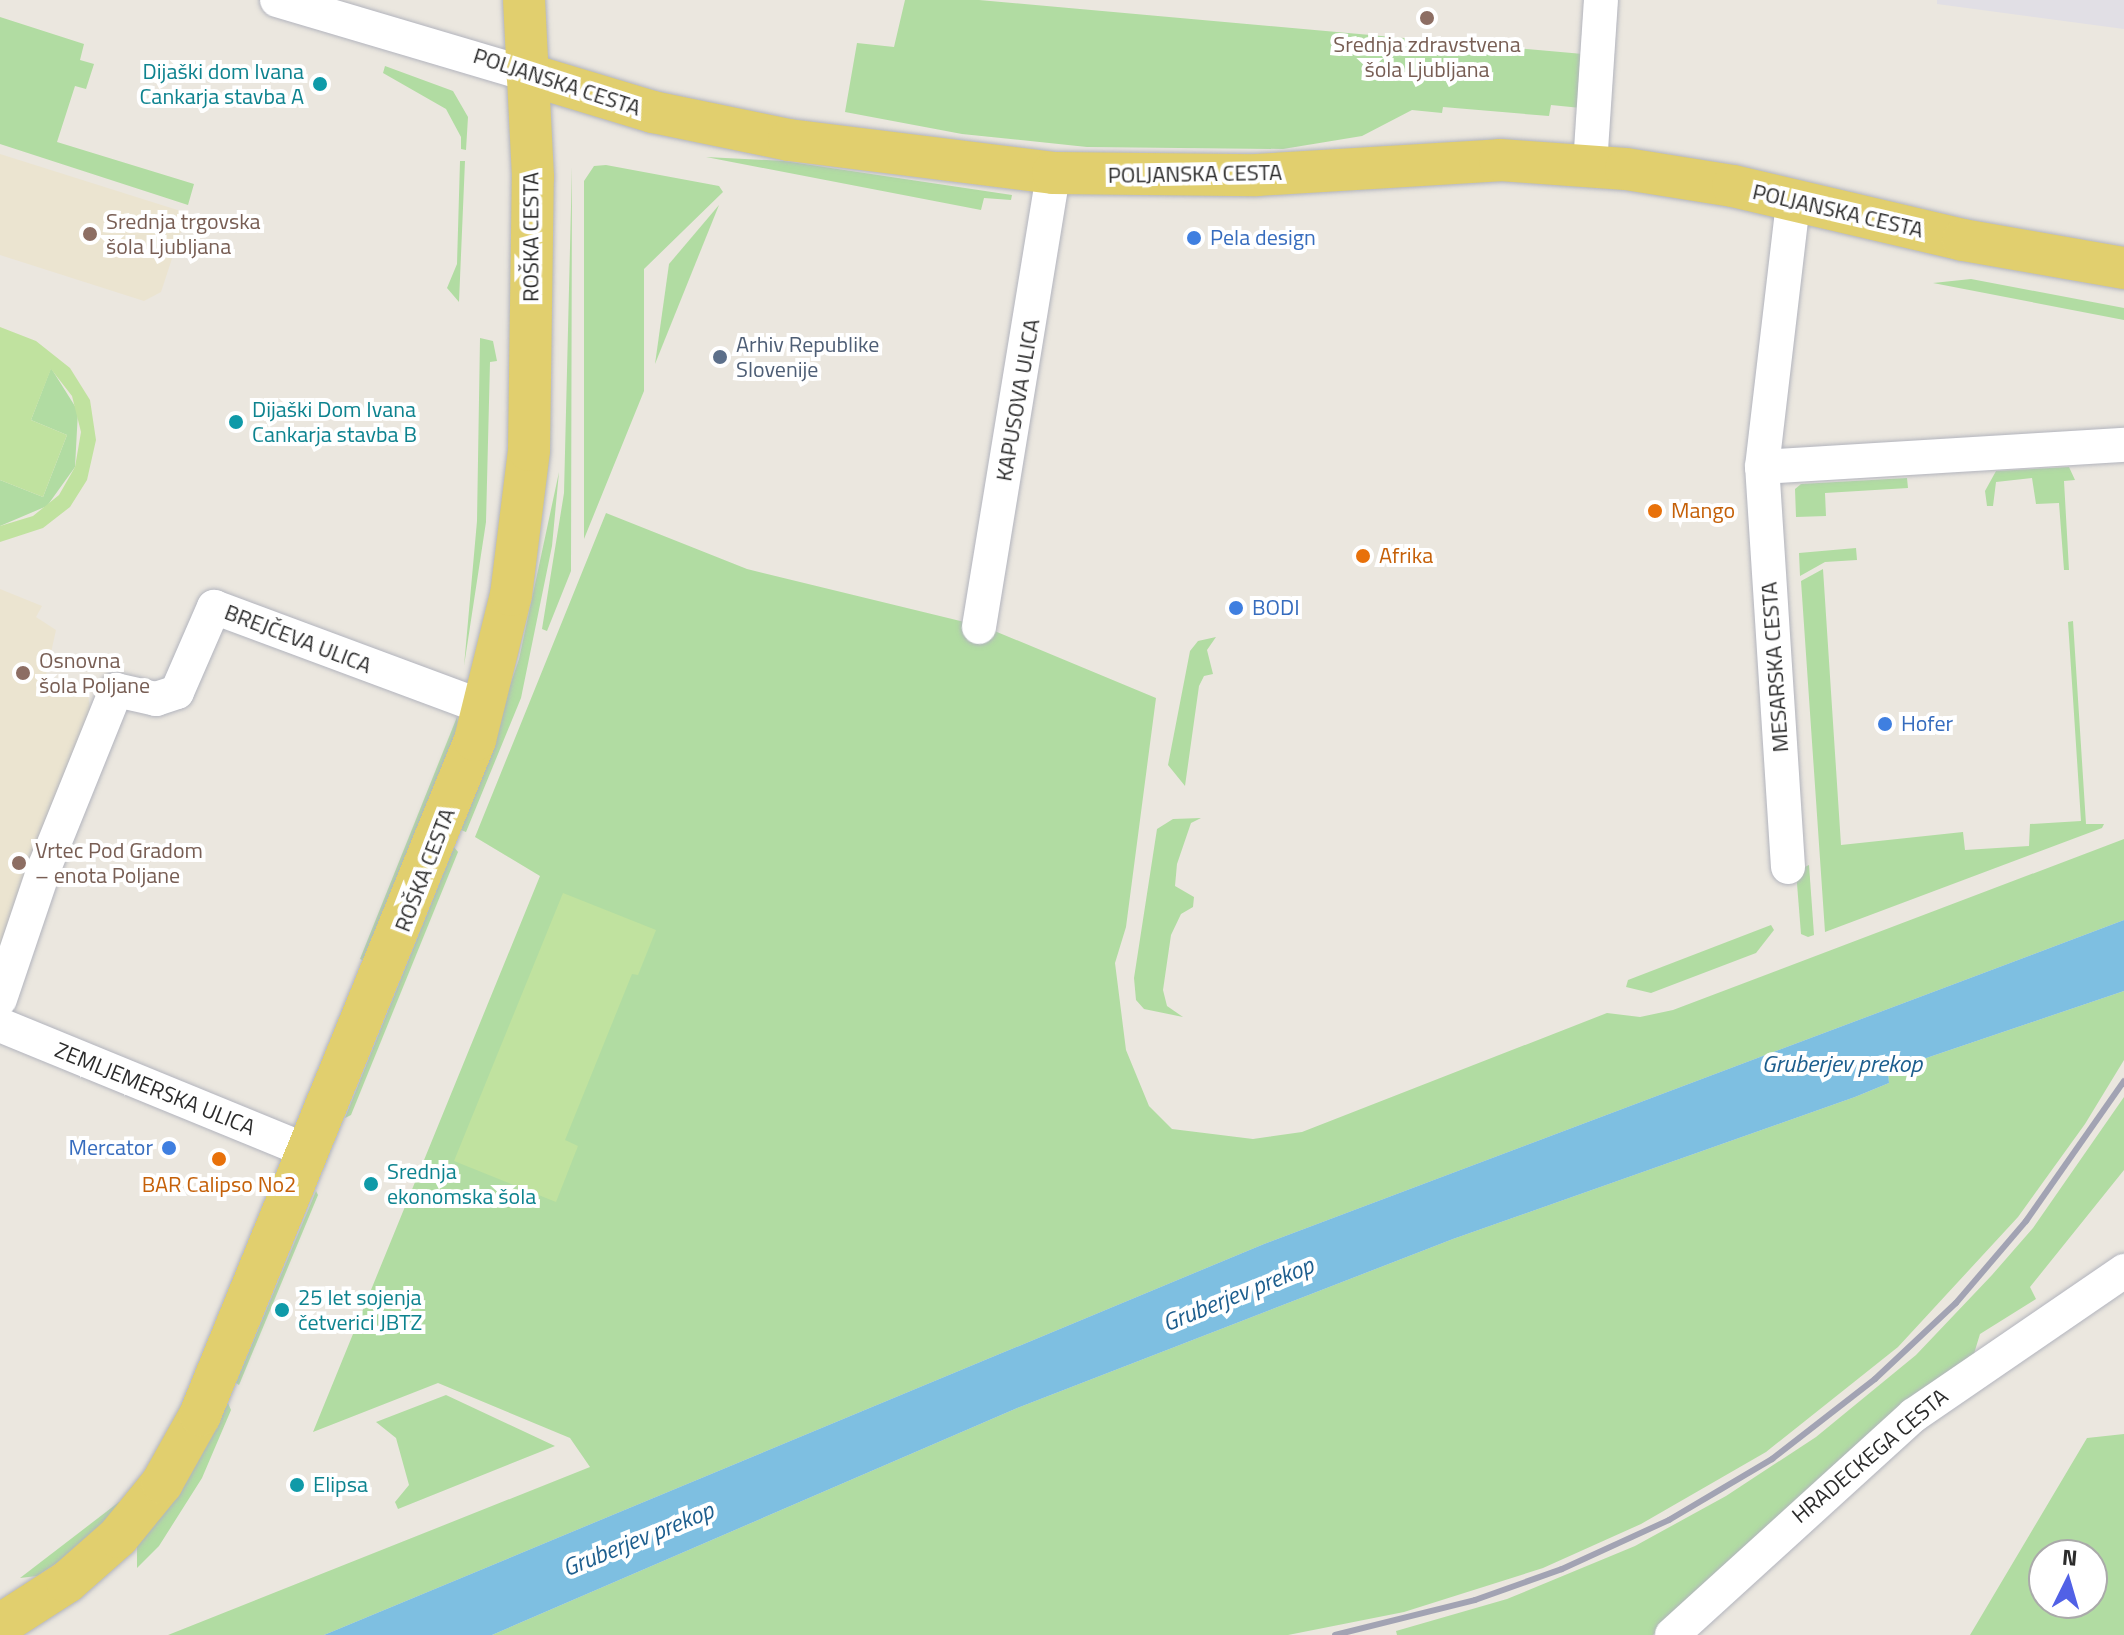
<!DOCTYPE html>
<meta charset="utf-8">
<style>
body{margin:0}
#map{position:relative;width:2124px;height:1635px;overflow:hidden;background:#ebe7df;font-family:"Titillium Web",sans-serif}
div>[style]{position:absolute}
.industrial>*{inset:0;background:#e1dfe5}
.education>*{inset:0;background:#ebe4d0}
.green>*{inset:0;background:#b1dca2}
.pitch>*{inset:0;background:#c0e29f}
.water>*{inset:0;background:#7ebfe1}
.roads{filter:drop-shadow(0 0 2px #b2b4bd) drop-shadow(0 0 2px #b2b4bd)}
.minor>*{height:34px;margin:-17px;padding:0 17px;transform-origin:17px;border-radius:17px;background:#fff}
.major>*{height:42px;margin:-21px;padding:0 21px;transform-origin:21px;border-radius:21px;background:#e1cf6e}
.rail>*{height:6px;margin:-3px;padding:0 3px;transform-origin:3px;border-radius:3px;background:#a2a3b3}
.dots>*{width:22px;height:22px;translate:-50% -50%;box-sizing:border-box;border:4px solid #fff;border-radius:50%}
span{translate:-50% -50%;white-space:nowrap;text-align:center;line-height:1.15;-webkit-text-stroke:8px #fff;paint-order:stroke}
.education-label{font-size:22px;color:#785e54}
.left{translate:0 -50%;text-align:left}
.culture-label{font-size:22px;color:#0d838f}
.right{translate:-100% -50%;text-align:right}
.street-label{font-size:22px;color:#2b2b2b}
.shop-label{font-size:22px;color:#366cbe}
.service-label{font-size:22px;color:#4e5e75}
.food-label{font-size:22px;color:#c56008}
.water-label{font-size:24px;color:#1d5e8e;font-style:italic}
.north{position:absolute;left:2028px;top:1539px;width:80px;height:80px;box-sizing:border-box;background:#fff;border:2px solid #aaa;border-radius:50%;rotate:5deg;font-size:22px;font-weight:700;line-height:32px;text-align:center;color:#2b2b2b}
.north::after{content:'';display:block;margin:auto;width:28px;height:36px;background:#5161e6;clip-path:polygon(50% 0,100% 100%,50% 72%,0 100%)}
</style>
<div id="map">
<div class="industrial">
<i style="clip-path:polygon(1937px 0,2124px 0,2124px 29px,1937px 4px)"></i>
</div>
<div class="education">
<i style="clip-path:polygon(0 154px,187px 213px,161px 292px,144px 301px,0 255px)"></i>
<i style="clip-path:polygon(0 589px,42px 606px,36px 617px,56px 630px,44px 684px,88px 694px,91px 718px,0 956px)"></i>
</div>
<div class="green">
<i style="clip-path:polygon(905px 0,979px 0,1583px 54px,1581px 108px,1551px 105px,1549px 116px,1443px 107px,1442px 113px,1412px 110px,1362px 136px,1283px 149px,1087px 147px,962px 134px,845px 112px,857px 43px,894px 47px)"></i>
<i style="clip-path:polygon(0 17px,84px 44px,80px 60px,94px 64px,86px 89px,75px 86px,57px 142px,194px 184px,188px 205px,0 144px)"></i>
<i style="clip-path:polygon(385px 66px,453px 91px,468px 117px,466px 150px,461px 149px,461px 137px,446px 109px,383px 73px)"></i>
<i style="clip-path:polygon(706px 157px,784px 161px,1012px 195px,1011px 200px,984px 198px,981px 210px)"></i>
<i style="clip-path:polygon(460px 161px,465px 161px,459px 302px,447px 288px,457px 264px)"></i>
<i style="clip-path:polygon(606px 165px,719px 186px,723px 192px,644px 269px,644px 391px,584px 539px,584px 181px,594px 166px)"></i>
<i style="clip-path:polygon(572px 166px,571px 571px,547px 631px,542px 629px,564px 493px)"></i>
<i style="clip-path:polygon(719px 205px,655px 364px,669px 264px)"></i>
<i style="clip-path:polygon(1971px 279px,2124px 308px,2124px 320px,1933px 283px)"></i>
<i style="clip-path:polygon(480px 338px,493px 341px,497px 361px,490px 362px,486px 522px,464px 666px,477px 521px)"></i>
<i style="clip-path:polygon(51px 368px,78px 411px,75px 467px,47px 506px,0 526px,0 480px,43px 497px,67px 435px,31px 420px)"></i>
<i style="clip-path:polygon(2069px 467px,2075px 480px,2064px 481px,2069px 570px,2064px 570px,2059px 503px,2036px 504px,2032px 478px,1996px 482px,1993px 506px,1987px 506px,1985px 491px,1996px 471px)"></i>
<i style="clip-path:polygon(559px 472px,552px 546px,521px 698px,466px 832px,461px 830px,519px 659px)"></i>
<i style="clip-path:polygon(1907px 478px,1908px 488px,1825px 493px,1826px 516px,1796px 517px,1795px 489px,1801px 484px)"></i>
<i style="clip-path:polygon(606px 513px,747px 569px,985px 627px,1156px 698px,1126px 927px,1115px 963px,1126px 1050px,1149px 1106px,1172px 1129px,1253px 1139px,1302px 1132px,1607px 1013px,1640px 1017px,1673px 1010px,2124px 839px,2124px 920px,1264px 1244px,324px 1635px,168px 1635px,590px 1467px,570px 1438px,438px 1383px,313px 1432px,540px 876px,475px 837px)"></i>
<i style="clip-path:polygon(1856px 548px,1857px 560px,1825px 562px,1800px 576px,1799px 553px)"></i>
<i style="clip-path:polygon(1823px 569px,1841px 845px,1963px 832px,1965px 850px,2029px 846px,2030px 824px,2081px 821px,2068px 622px,2073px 621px,2086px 824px,2104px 824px,2102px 828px,1825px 932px,1801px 581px)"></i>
<i style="clip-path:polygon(1216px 637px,1207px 650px,1213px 674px,1204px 676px,1199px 686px,1185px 786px,1168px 765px,1190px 651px,1198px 641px)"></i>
<i style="clip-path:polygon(457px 717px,459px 730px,367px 962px,360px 959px)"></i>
<i style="clip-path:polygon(1201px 818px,1191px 823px,1177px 864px,1175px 886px,1194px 897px,1193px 907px,1181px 914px,1171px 935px,1163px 990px,1167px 1006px,1183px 1017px,1144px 1009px,1136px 1000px,1134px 978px,1157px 829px,1173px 819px)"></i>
<i style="clip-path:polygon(454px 847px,458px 852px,351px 1115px,345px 1118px)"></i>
<i style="clip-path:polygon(1809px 865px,1814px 935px,1808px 937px,1801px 934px,1796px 871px)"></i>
<i style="clip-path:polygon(1771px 925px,1774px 930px,1756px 953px,1651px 993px,1626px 987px,1628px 980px)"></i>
<i style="clip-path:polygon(2124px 991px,2124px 1060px,2085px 1124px,2018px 1217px,1898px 1347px,1766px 1452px,1641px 1524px,1543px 1568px,1404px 1612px,1288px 1635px,492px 1635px,1015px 1409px,1453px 1239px,1855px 1097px,1889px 1083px,1888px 1071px)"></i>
<i style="clip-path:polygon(2124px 1097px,2124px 1170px,2030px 1287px,2036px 1299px,1980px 1334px,1973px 1357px,1877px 1426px,1653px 1635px,1397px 1635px,1396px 1631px,1507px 1599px,1635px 1546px,1726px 1496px,1816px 1437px,1916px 1355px,1992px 1275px,2033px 1228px)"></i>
<i style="clip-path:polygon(316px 1191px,318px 1195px,239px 1385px,236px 1383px)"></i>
<i style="clip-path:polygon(446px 1395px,555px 1446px,398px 1509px,395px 1502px,409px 1485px,396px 1438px,376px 1422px)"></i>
<i style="clip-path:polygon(228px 1403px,231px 1410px,202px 1478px,159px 1546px,137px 1568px,137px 1546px,181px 1491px)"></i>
<i style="clip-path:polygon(evenodd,2124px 1434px,2124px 1635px,1970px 1635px,2087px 1438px,2124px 1434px,2044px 1555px,2092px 1555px,2092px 1603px,2044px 1603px,2044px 1555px)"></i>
<i style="clip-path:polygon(119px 1502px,123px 1503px,75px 1551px,37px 1576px,20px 1578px)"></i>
</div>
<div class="pitch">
<i style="clip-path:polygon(0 327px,36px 341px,70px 368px,90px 400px,96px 440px,87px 480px,70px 507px,43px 528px,0 542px,0 526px,33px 516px,59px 495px,75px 467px,81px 432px,72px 396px,51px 369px,31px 420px,67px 435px,43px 497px,0 480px)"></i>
<i style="clip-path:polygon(563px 893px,656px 930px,638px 975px,632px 974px,565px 1140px,578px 1146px,556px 1202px,454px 1161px)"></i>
</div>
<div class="water">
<i style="clip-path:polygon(2124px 920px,2124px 991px,1888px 1071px,1889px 1083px,1855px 1097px,1453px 1239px,1015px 1409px,492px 1635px,324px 1635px,1264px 1244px)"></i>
</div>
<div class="roads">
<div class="minor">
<i style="left:277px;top:0;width:261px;rotate:16.5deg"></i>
<i style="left:1590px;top:165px;width:165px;rotate:-86.2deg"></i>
<i style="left:1762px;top:467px;width:363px;rotate:-3.5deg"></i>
<i style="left:979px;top:627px;width:460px;rotate:-80.7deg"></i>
<i style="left:1788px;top:867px;width:401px;rotate:-93.7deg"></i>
<i style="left:1762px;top:467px;width:266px;rotate:-83.3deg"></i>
<i style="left:0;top:999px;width:140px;rotate:-71.3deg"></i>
<i style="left:45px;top:866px;width:190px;rotate:-68deg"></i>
<i style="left:116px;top:690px;width:41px;rotate:12.7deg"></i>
<i style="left:156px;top:699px;width:22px;rotate:-18deg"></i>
<i style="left:177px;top:692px;width:93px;rotate:-66.5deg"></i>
<i style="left:214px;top:607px;width:289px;rotate:20.4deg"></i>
<i style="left:0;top:1025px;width:335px;rotate:22.3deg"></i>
<i style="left:1672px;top:1635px;width:327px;rotate:-42.3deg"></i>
<i style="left:1914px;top:1415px;width:255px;rotate:-34.4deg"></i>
</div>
<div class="major">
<i style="left:527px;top:74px;width:132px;rotate:16.8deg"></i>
<i style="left:653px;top:112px;width:139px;rotate:11.6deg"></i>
<i style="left:789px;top:140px;width:266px;rotate:7.1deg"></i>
<i style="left:1053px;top:173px;width:204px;rotate:0.6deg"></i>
<i style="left:1257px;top:175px;width:243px;rotate:-3.5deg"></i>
<i style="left:1500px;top:160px;width:126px;rotate:4.1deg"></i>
<i style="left:1626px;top:169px;width:108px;rotate:9deg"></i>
<i style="left:1733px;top:186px;width:236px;rotate:13.2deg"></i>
<i style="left:1963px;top:240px;width:163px;rotate:9.9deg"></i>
<i style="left:0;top:1625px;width:80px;rotate:-32.7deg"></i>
<i style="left:67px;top:1582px;width:68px;rotate:-41.4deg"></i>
<i style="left:118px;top:1537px;width:70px;rotate:-50.8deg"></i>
<i style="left:162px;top:1483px;width:78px;rotate:-60.8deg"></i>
<i style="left:200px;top:1415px;width:729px;rotate:-67.83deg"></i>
<i style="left:475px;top:740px;width:149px;rotate:-76.1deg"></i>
<i style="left:511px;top:595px;width:146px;rotate:-82.9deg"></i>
<i style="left:529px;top:450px;width:273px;rotate:-89.2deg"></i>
<i style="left:533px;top:177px;width:177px;rotate:-92.9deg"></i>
</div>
</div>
<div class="rail">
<i style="left:1335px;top:1635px;width:144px;rotate:-14deg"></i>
<i style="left:1475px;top:1600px;width:92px;rotate:-19.6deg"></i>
<i style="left:1562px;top:1569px;width:118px;rotate:-24.6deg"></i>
<i style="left:1669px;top:1520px;width:120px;rotate:-30.6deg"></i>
<i style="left:1772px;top:1459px;width:130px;rotate:-37.8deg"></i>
<i style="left:1875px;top:1379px;width:111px;rotate:-43.2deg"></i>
<i style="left:1956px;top:1303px;width:108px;rotate:-49.5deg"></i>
<i style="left:2026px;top:1221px;width:171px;rotate:-55deg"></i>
</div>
<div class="dots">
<i style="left:1427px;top:18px;background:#8d6e63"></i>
<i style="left:320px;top:84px;background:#0f9aa8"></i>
<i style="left:90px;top:234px;background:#8d6e63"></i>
<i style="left:1194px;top:238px;background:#3f7fe0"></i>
<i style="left:720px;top:357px;background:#5c6f8a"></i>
<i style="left:236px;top:422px;background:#0f9aa8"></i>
<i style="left:1655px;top:511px;background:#e8710a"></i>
<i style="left:1363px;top:556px;background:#e8710a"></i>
<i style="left:1236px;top:608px;background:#3f7fe0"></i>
<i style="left:23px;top:673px;background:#8d6e63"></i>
<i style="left:1885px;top:724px;background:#3f7fe0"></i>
<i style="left:19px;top:863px;background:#8d6e63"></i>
<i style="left:169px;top:1148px;background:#3f7fe0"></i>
<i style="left:219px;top:1159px;background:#e8710a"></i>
<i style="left:371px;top:1184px;background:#0f9aa8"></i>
<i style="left:282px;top:1310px;background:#0f9aa8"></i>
<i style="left:297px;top:1485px;background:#0f9aa8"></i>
</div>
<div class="education-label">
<span style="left:1427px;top:57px">Srednja zdravstvena<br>šola Ljubljana</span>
<span class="left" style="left:106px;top:234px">Srednja trgovska<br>šola Ljubljana</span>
<span class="left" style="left:39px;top:673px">Osnovna<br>šola Poljane</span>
<span class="left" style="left:35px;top:863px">Vrtec Pod Gradom<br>– enota Poljane</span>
</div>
<div class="culture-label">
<span class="right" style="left:304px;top:84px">Dijaški dom Ivana<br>Cankarja stavba A</span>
<span class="left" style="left:252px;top:422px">Dijaški Dom Ivana<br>Cankarja stavba B</span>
<span class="left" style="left:387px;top:1184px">Srednja<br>ekonomska šola</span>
<span class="left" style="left:298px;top:1310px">25 let sojenja<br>četverici JBTZ</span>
<span class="left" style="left:313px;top:1485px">Elipsa</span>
</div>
<div class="street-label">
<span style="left:557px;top:82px;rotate:18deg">POLJANSKA CESTA</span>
<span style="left:1195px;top:174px;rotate:-1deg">POLJANSKA CESTA</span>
<span style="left:1838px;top:211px;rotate:13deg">POLJANSKA CESTA</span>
<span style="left:531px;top:237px;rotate:-90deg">ROŠKA CESTA</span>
<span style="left:1018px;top:400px;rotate:-80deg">KAPUSOVA ULICA</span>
<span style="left:298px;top:639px;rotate:21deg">BREJČEVA ULICA</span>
<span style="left:1775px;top:667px;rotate:-94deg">MESARSKA CESTA</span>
<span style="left:425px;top:870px;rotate:-69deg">ROŠKA CESTA</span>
<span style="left:155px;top:1089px;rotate:22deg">ZEMLJEMERSKA ULICA</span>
<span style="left:1870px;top:1456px;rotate:-40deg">HRADECKEGA CESTA</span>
</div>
<div class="shop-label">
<span class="left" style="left:1210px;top:238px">Pela design</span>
<span class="left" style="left:1252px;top:608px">BODI</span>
<span class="left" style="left:1901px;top:724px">Hofer</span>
<span class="right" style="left:153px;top:1148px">Mercator</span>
</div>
<div class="service-label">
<span class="left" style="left:736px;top:357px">Arhiv Republike<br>Slovenije</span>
</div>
<div class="food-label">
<span class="left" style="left:1671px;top:511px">Mango</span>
<span class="left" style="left:1379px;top:556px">Afrika</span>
<span style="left:219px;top:1185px">BAR Calipso No2</span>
</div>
<div class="water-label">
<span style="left:1842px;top:1064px">Gruberjev prekop</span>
<span style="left:1238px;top:1294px;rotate:-22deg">Gruberjev prekop</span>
<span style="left:638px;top:1539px;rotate:-22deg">Gruberjev prekop</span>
</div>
<div class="north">N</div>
</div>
